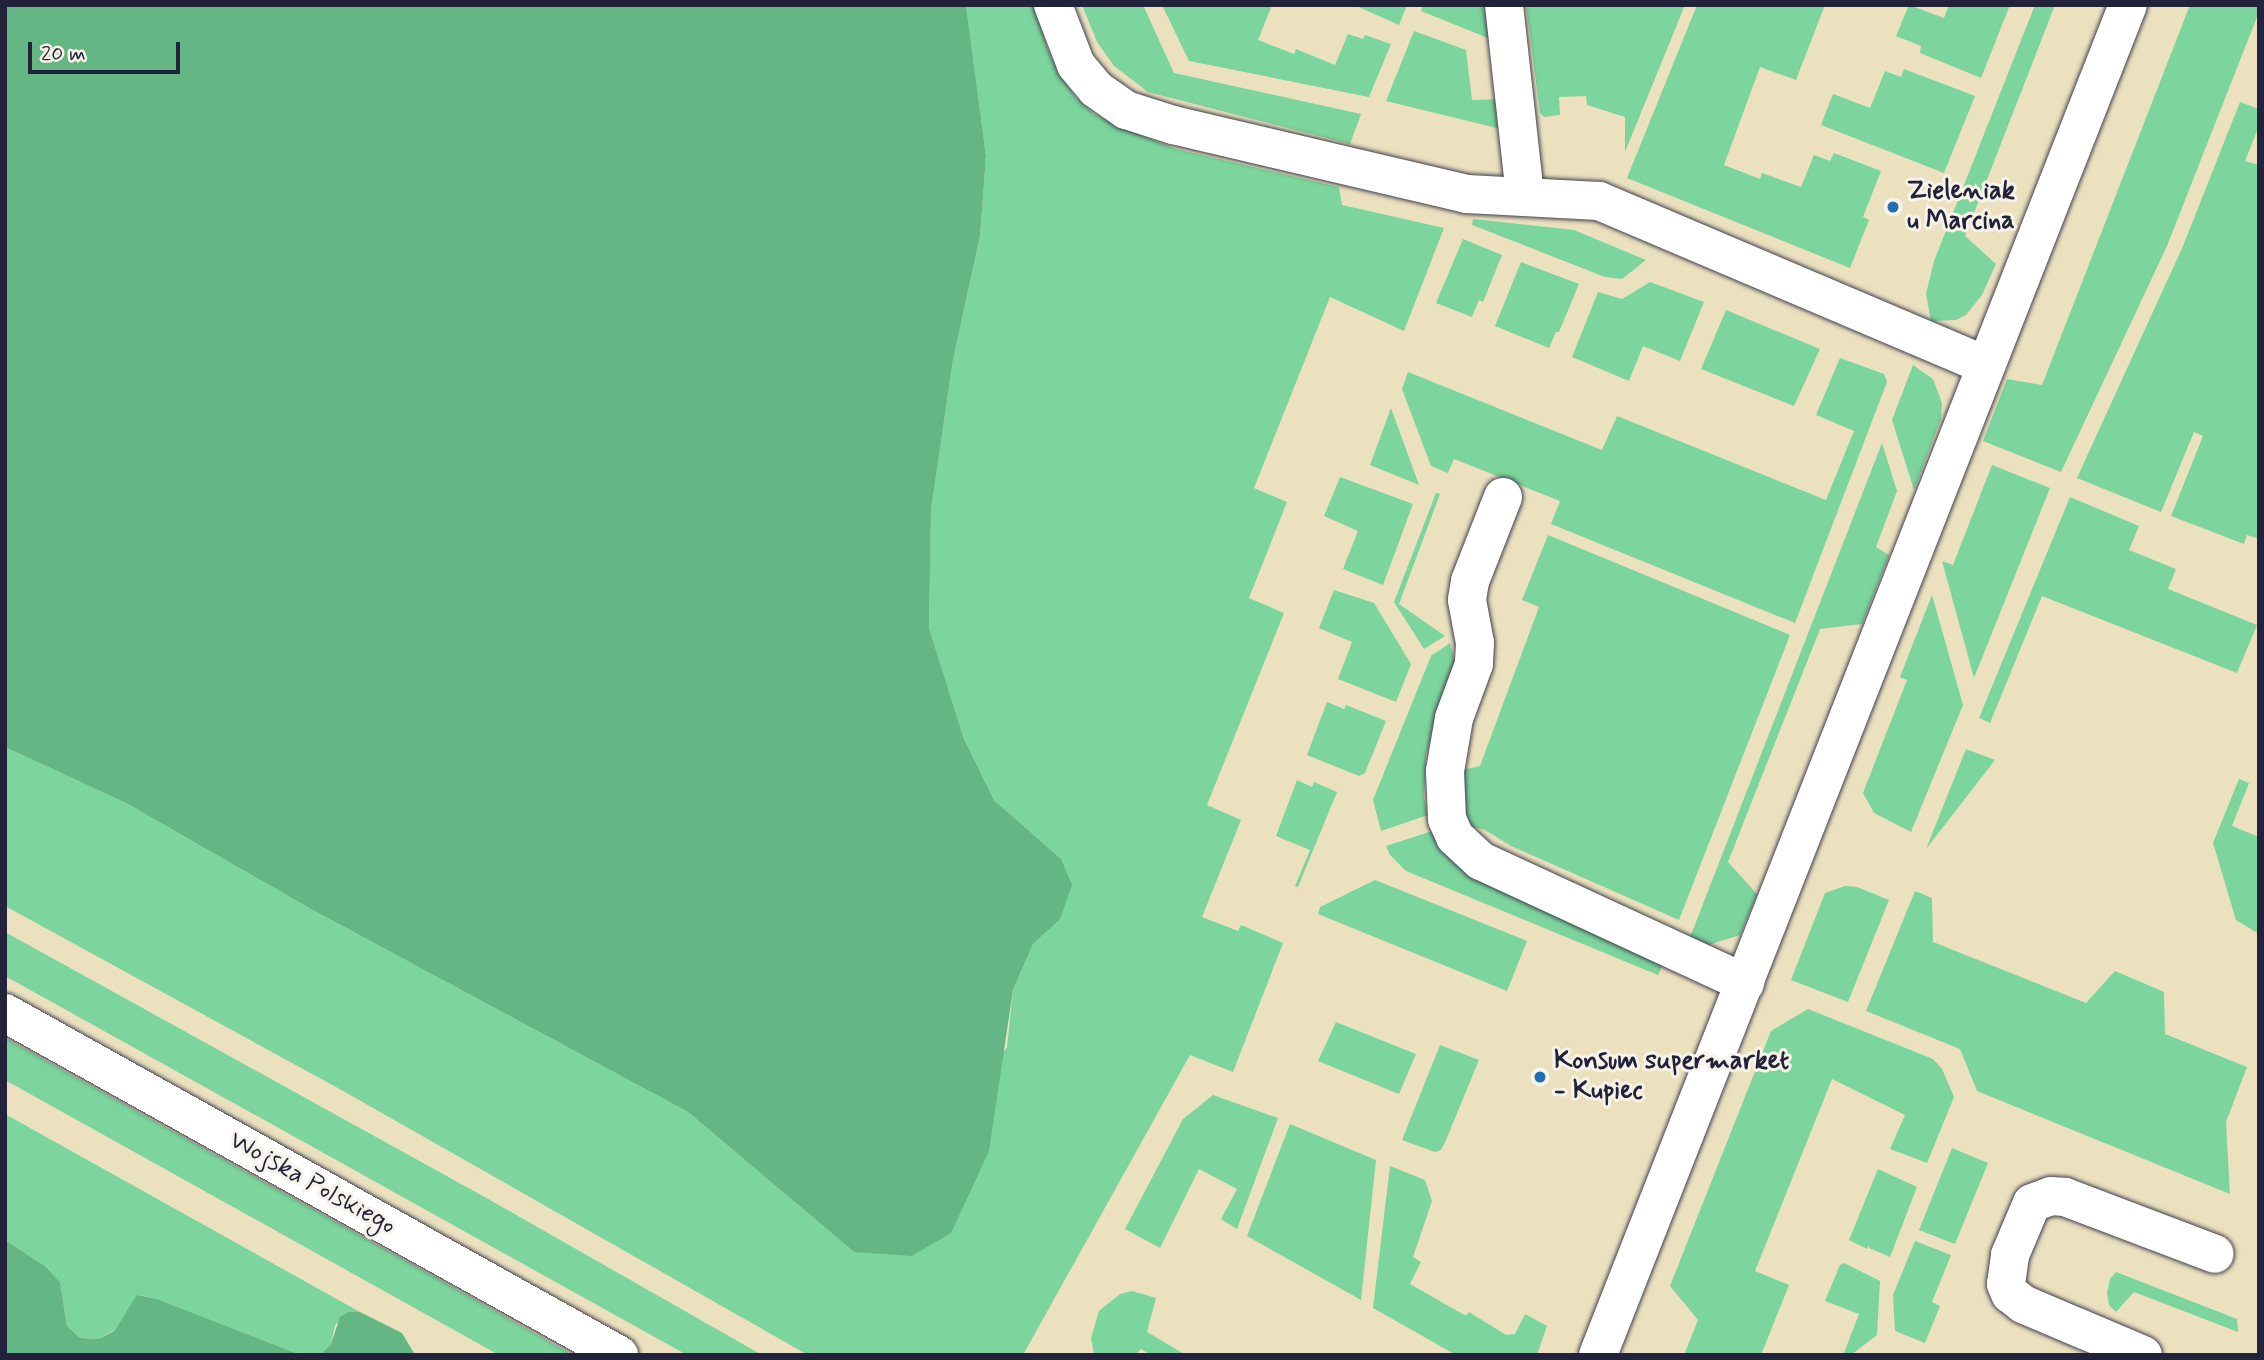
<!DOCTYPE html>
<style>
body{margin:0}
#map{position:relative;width:2264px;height:1360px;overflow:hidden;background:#ebe1bf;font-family:Mynerve,sans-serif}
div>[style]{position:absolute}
.green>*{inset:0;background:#7bd59c}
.forest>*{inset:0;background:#64b684}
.roads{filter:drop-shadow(0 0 2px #403f4f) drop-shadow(0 0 2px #403f4f)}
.minor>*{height:38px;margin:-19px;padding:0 19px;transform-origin:19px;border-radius:19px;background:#fff}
.dots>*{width:19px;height:19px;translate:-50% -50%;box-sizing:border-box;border:4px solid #f7f3e8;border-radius:50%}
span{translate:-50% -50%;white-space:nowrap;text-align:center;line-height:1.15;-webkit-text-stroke:6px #f7f3e8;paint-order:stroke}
.poi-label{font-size:26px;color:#22223b;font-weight:700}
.left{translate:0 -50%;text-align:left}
.street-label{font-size:26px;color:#22223b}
.frame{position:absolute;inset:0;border:7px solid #22223b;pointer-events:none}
.scale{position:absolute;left:28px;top:42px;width:152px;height:32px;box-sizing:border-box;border:4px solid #22223b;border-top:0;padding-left:9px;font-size:21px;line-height:24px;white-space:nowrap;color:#22223b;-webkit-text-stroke:5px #f7f3e8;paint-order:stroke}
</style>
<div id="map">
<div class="green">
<i style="clip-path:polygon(966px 5px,1036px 5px,1046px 45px,1059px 74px,1075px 97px,1094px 114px,1119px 127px,1176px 149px,1339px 187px,1342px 205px,1444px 228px,1404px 331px,1330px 297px,1254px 488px,1287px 502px,1249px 598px,1284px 613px,1207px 805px,1241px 820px,1202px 917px,1238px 931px,1241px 925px,1283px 943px,1233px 1072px,1190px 1055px,1023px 1355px,808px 1355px,336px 1087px,5px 906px,5px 747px,126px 803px,311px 909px,688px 1112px,854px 1252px,1007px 1047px,1013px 990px,1033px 944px,1060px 918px,1061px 859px,994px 800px,964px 739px,929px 628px,931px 510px,953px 360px,980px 236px,986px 156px)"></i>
<i style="clip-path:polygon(1082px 5px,1143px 5px,1174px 73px,1361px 114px,1350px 144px,1148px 92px,1114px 66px,1097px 42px)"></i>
<i style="clip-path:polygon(1162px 5px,1272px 5px,1258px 40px,1294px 54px,1296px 49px,1335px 65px,1348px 34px,1363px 39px,1365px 35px,1391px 44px,1369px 97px,1189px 61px)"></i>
<i style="clip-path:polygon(1354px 5px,1407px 5px,1399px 25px)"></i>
<i style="clip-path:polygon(1423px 5px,1489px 5px,1493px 40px,1421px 11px)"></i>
<i style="clip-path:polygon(1526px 5px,1685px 5px,1625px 152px,1625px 117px,1587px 105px,1586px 96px,1559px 97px,1560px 115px,1544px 117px,1540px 113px)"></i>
<i style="clip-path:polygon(1697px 5px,1825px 5px,1796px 80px,1760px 67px,1724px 165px,1760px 179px,1762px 173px,1801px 187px,1814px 155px,1830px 161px,1834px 153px,1881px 171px,1863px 217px,1869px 220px,1850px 268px,1627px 178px)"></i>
<i style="clip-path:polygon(1909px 5px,1944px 18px,1949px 5px,2010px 5px,1981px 78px,1920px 53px,1921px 46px,1896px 36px)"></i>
<i style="clip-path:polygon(2035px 5px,2055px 5px,1965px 236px,1996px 264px,1982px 295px,1966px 315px,1956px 320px,1931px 321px,1926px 294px,1934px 261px)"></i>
<i style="clip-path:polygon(2190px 5px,2259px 5px,2259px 12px,2167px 246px,2061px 472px,1983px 441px,2007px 379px,2042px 385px)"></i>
<i style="clip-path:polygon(1414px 31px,1466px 50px,1472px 100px,1500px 99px,1505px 130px,1386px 101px)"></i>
<i style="clip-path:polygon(1904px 69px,1975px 96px,1944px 173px,1821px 125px,1833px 94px,1870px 108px,1885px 71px,1901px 77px)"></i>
<i style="clip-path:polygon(2240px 102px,2259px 109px,2259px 126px,2245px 161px,2259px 165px,2259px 539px,2247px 535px,2244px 544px,2171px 516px,2203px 436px,2194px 432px,2161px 512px,2077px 478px,2183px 246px)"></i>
<i style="clip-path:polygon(1473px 219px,1574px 230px,1646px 260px,1622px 279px,1605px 277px,1472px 225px)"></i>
<i style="clip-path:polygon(1463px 239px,1502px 255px,1483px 302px,1479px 300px,1472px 317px,1436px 303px)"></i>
<i style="clip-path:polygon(1521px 262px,1579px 284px,1559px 332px,1556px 332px,1549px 348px,1495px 326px)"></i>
<i style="clip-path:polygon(1650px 282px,1704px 302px,1680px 361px,1643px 346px,1629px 381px,1572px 357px,1598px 292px,1622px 299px)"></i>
<i style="clip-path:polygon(1726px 310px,1820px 349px,1794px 406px,1701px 369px)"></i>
<i style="clip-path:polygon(1840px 358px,1884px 374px,1887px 382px,1795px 623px,1551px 524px,1560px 501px,1454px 459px,1448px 473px,1431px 466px,1402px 389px,1408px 372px,1602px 450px,1617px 416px,1826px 500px,1854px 431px,1816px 415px)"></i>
<i style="clip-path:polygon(1913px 365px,1933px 379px,1942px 403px,1941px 419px,1914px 490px,1892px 420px)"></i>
<i style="clip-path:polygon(1391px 408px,1419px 485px,1370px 465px)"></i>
<i style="clip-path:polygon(1882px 443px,1897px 491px,1876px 547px,1889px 555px,1862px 624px,1820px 629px,1728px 862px,1757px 894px,1740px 935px,1705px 946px,1689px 940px)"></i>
<i style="clip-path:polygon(1992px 465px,2050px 488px,1974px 678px,1942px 561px,1953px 565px)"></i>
<i style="clip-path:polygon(1340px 477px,1413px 504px,1383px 585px,1343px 569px,1358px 531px,1324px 516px)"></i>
<i style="clip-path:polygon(1436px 493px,1440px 494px,1399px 604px,1445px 636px,1424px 649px,1394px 602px)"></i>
<i style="clip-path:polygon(2070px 497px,2139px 526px,2129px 550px,2176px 569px,2168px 589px,2257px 625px,2237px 673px,2042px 596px,1990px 723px,1979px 718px)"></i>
<i style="clip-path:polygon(1548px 535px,1790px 635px,1679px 920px,1511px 846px,1485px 830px,1470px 826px,1462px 801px,1462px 770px,1480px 766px,1539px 607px,1522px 600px)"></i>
<i style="clip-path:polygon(1334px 590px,1374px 603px,1411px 664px,1396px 702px,1338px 679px,1352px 642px,1319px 628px)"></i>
<i style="clip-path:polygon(1932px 595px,1963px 705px,1911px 832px,1874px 813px,1863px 793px,1907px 680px,1900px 677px)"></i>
<i style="clip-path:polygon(1450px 643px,1455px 663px,1426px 755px,1424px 798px,1428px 815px,1381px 831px,1373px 800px,1431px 656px)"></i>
<i style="clip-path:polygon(1327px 702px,1344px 709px,1346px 705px,1386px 721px,1365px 773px,1359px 776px,1307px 755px)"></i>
<i style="clip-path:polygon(1966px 749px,1995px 760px,1926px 849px)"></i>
<i style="clip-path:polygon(2239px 779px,2249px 783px,2232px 826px,2259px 837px,2259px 934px,2236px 920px,2213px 843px)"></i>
<i style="clip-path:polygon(1297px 780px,1312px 787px,1314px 782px,1337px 792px,1298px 887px,1295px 886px,1310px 850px,1276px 836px)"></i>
<i style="clip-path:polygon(1435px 830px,1450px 859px,1472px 878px,1663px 965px,1658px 975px,1406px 871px,1390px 855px,1386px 846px)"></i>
<i style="clip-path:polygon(1375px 880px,1527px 941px,1507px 991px,1318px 914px,1320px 907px)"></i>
<i style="clip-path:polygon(1845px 886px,1857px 887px,1889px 900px,1848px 1002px,1791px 980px,1825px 893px)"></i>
<i style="clip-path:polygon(1915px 891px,1932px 898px,1933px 942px,2086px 1003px,2115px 971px,2164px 992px,2165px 1034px,2247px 1067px,2226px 1122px,2230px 1194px,1977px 1091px,1960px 1049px,1866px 1011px)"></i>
<i style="clip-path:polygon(5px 932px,490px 1200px,762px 1355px,687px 1355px,5px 976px)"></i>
<i style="clip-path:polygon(1808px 1009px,1933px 1059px,1942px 1069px,1954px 1097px,1927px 1163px,1890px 1149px,1905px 1115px,1832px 1079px,1755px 1271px,1789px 1285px,1761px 1355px,1684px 1355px,1698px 1320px,1670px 1286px,1771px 1031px)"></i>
<i style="clip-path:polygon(1336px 1022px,1416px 1054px,1399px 1094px,1318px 1061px)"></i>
<i style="clip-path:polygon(5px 1038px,438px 1279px,573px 1355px,499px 1355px,5px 1080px)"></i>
<i style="clip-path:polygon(1440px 1045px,1479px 1060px,1446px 1140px,1441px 1150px,1435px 1152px,1402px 1140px)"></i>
<i style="clip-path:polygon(1213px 1095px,1278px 1118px,1237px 1229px,1221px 1219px,1237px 1189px,1199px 1169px,1160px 1248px,1125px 1229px,1183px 1119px)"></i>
<i style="clip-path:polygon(5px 1114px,360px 1312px,348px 1313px,335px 1325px,331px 1344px,320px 1355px,301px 1355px,157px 1299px,138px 1295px,114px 1330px,99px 1339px,80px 1338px,67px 1326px,60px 1282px,45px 1266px,5px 1240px)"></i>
<i style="clip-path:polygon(1290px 1124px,1376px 1160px,1361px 1300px,1247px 1236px)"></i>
<i style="clip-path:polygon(1952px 1148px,1988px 1163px,1955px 1244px,1919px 1230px)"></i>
<i style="clip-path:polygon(1390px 1166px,1425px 1180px,1432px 1201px,1413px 1257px,1421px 1262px,1410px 1284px,1466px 1316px,1469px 1312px,1506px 1335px,1515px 1334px,1525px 1314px,1547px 1326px,1537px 1355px,1456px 1355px,1373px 1308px)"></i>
<i style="clip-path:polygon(1878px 1169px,1917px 1187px,1890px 1257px,1869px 1248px,1869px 1245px,1867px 1249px,1849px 1240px)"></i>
<i style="clip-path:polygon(1915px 1241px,1951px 1255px,1932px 1302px,1940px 1306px,1925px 1343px,1895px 1331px,1893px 1295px)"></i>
<i style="clip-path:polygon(1844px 1263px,1880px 1281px,1877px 1335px,1851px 1355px,1844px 1353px,1859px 1314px,1825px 1301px,1840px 1265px)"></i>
<i style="clip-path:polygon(2116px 1272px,2237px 1319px,2238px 1332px,2134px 1292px,2116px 1312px,2109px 1305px,2107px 1293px,2110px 1279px)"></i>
<i style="clip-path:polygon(1132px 1291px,1156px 1298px,1147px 1332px,1186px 1355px,1151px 1355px,1141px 1349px,1135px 1355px,1094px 1355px,1091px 1338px,1099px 1311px,1120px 1294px)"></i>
</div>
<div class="forest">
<i style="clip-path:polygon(5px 5px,966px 5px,986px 156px,980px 236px,953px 360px,931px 510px,929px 628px,964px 739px,994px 800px,1061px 859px,1072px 885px,1060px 919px,1033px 944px,1013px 990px,989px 1151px,951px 1233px,912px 1256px,854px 1252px,688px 1112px,311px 909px,126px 803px,5px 747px)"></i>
<i style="clip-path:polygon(5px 1240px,45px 1266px,60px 1282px,67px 1326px,80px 1338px,99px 1339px,114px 1331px,137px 1295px,157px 1299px,301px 1355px,5px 1355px)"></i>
<i style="clip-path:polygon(348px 1312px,360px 1312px,402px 1333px,415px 1355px,320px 1355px,331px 1344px,340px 1317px)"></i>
</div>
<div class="roads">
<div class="minor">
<i style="left:1053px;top:5px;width:64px;rotate:69deg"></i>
<i style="left:1076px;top:65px;width:31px;rotate:50deg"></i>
<i style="left:1096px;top:89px;width:37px;rotate:35deg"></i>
<i style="left:1126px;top:110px;width:49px;rotate:17.7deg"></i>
<i style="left:1173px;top:125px;width:302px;rotate:13.2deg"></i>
<i style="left:1467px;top:194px;width:132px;rotate:3deg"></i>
<i style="left:1599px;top:201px;width:419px;rotate:23deg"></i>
<i style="left:1504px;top:5px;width:192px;rotate:83.7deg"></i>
<i style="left:1503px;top:497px;width:90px;rotate:111.4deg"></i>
<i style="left:1470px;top:581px;width:19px;rotate:99deg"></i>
<i style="left:1467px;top:600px;width:44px;rotate:79.5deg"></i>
<i style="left:1475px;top:643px;width:21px;rotate:93deg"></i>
<i style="left:1474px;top:664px;width:58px;rotate:110.3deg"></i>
<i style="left:1454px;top:718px;width:54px;rotate:99.6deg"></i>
<i style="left:1445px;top:771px;width:48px;rotate:87.6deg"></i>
<i style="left:1447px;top:819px;width:20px;rotate:66deg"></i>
<i style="left:1455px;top:837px;width:35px;rotate:43deg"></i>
<i style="left:1481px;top:861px;width:291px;rotate:24.8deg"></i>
<i style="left:5px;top:1013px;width:703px;rotate:29.12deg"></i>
<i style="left:1598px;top:1355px;width:1450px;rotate:-68.57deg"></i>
<i style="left:2143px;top:1355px;width:130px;rotate:-157deg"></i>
<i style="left:2023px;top:1304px;width:16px;rotate:-142deg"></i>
<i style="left:2010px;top:1294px;width:11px;rotate:-112deg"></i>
<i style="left:2006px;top:1284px;width:29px;rotate:-82deg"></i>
<i style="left:2010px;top:1255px;width:56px;rotate:-67.1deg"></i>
<i style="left:2032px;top:1203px;width:20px;rotate:-20deg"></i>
<i style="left:2051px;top:1196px;width:14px;rotate:4deg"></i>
<i style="left:2065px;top:1197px;width:160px;rotate:20.8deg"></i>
</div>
</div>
<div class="dots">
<i style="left:1893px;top:207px;background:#1f6fb2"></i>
<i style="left:1540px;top:1077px;background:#1f6fb2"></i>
</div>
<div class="poi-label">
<span class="left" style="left:1907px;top:207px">Zieleniak<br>u Marcina</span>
<span class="left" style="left:1554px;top:1077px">Konsum supermarket<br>- Kupiec</span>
</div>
<div class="street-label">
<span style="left:312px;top:1184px;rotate:29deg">Wojska Polskiego</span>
</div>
<div class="frame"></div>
<div class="scale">20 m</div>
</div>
